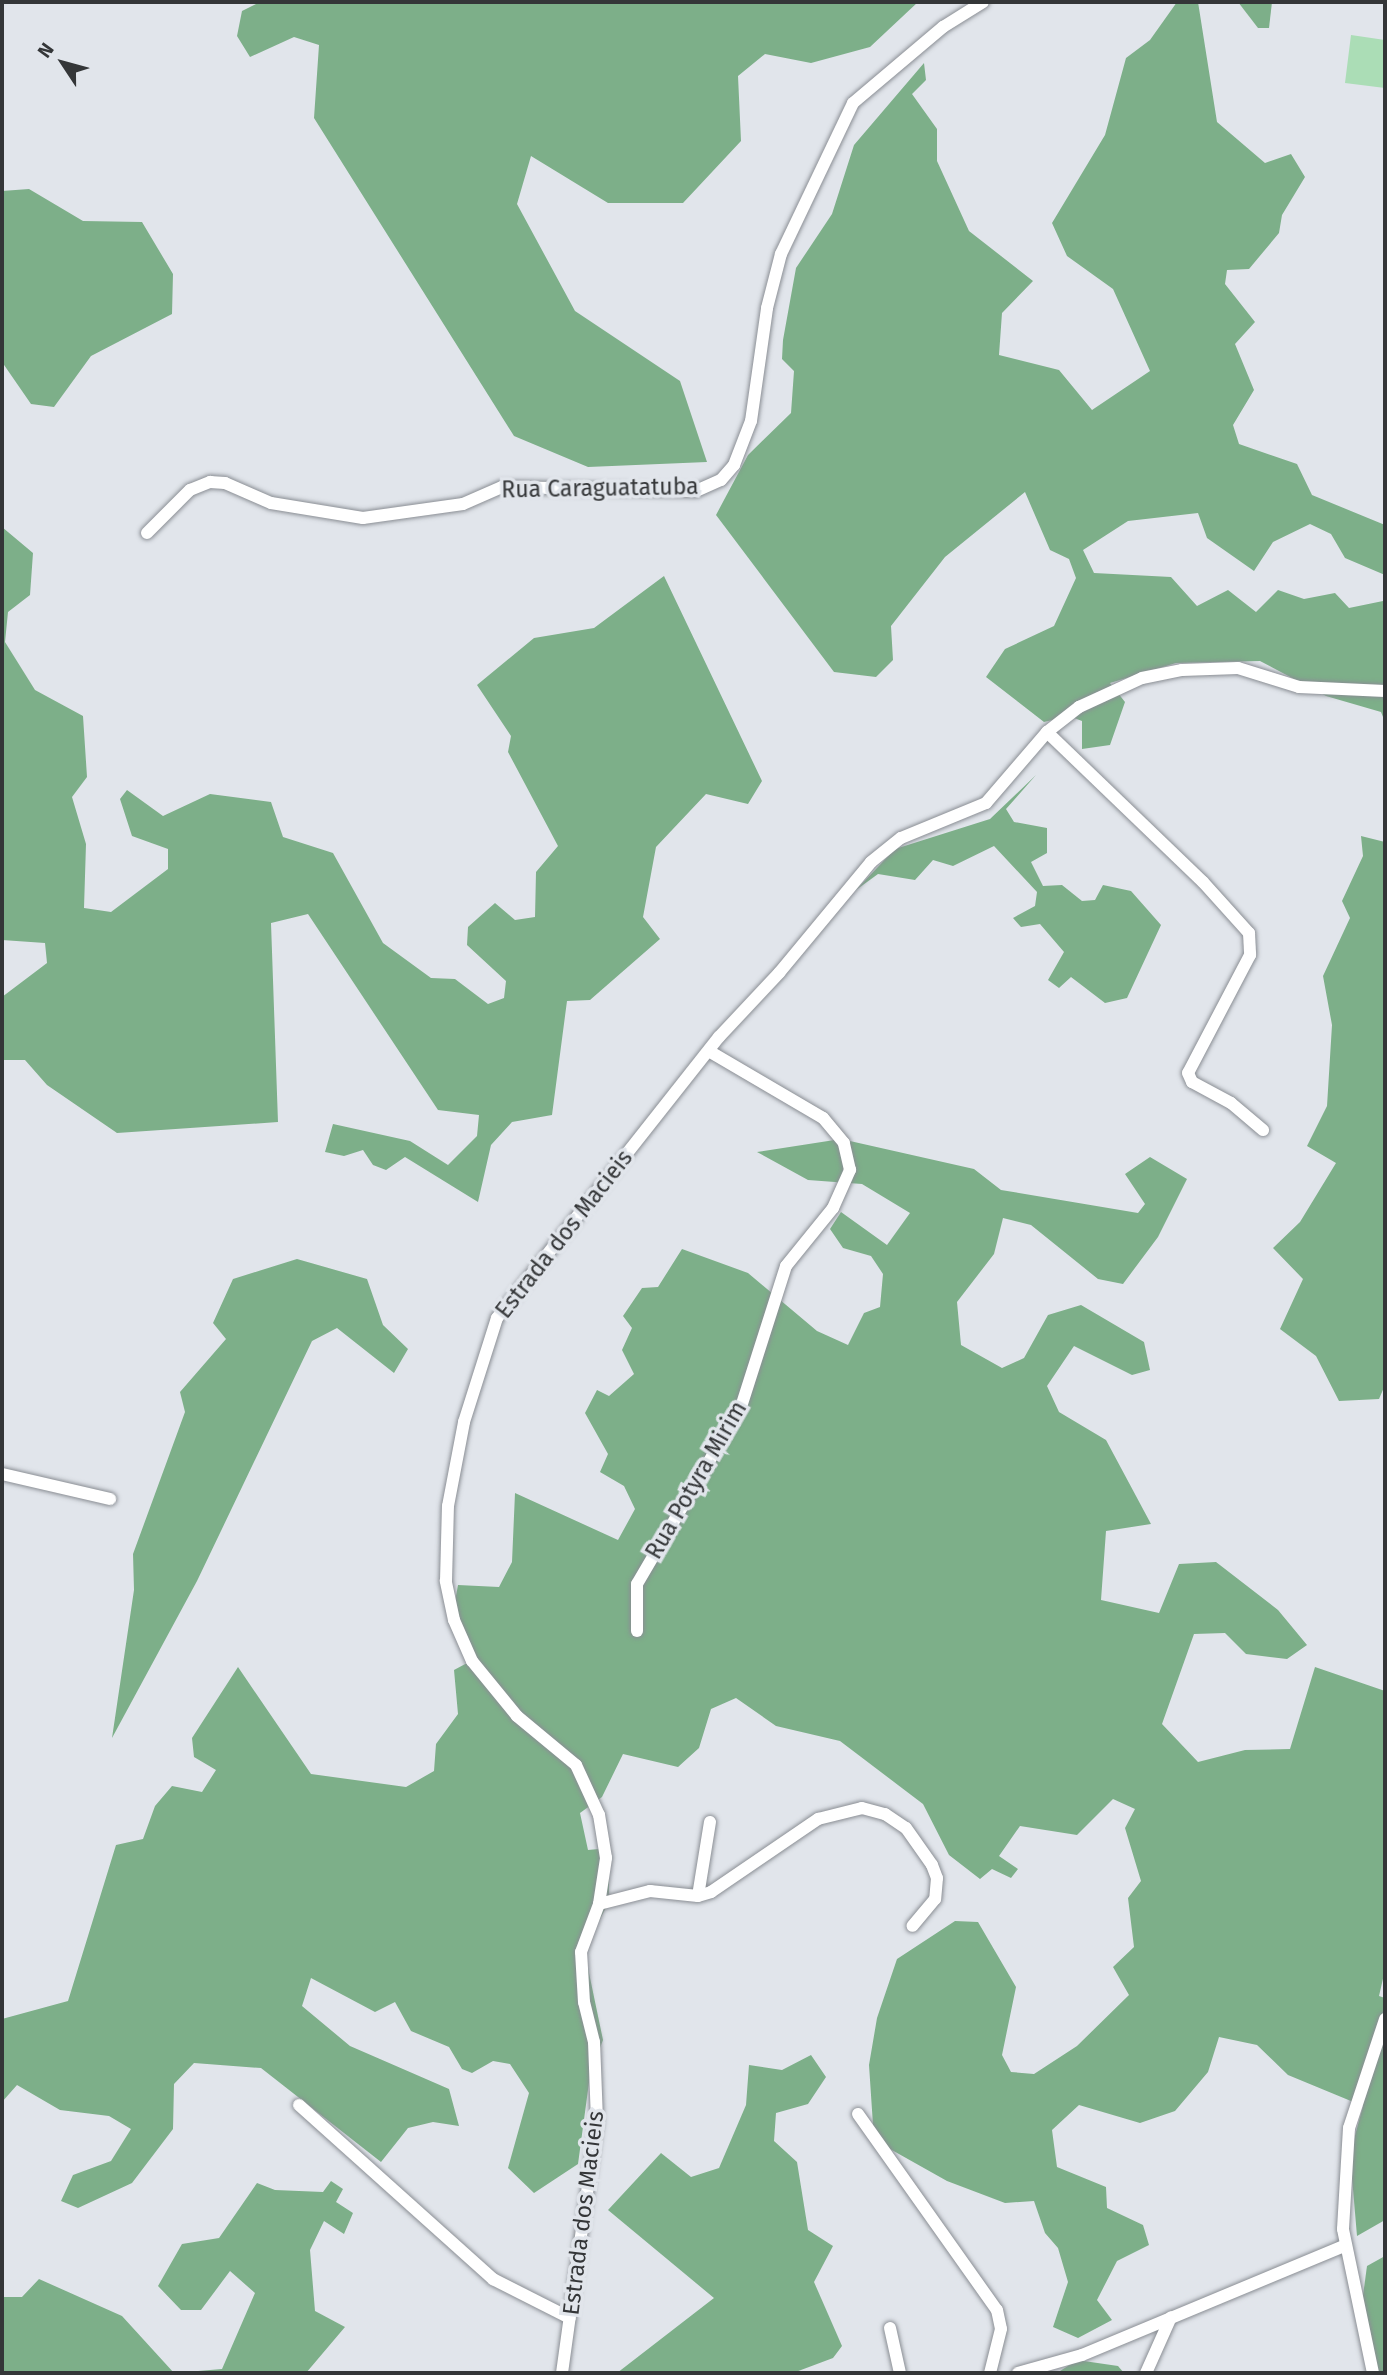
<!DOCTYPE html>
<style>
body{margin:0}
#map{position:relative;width:1387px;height:2375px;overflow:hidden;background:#e1e5eb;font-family:"Fira Sans",sans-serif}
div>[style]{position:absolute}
.green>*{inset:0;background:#abddb6}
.forest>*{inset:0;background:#7daf89}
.roads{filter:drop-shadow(0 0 2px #8a8e94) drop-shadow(0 0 2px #8a8e94)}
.minor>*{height:12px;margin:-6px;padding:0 6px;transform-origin:6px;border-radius:6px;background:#fff}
span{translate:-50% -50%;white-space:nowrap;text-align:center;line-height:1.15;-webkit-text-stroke:7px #e1e5eb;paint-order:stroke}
.street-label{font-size:23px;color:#343638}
.frame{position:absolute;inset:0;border:4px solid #343638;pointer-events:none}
.north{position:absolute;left:28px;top:28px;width:70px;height:70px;-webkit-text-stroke:5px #e1e5eb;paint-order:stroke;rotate:306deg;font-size:19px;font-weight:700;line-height:28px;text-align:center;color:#343638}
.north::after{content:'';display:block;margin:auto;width:24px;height:32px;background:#343638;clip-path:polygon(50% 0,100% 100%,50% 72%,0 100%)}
</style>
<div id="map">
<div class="green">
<i style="clip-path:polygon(1351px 35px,1385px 40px,1385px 88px,1345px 83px)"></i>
</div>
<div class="forest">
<i style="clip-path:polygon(260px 2px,918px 2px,870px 47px,811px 63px,765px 54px,738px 76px,741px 141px,683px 203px,608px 203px,531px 156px,517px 204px,575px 311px,680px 381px,707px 462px,588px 467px,514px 436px,314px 118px,319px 45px,294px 37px,250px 57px,237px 36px,242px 11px)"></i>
<i style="clip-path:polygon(1177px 2px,1198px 2px,1217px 122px,1265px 163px,1291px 154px,1305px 177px,1282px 215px,1279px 233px,1249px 269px,1227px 270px,1225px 284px,1255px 322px,1235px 344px,1254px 390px,1233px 425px,1239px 444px,1297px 464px,1312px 495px,1385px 525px,1385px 575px,1345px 558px,1331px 534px,1310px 524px,1273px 542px,1254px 571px,1207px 538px,1198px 513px,1128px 521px,1083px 550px,1094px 573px,1171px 577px,1197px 606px,1228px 590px,1256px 612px,1278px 590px,1304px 599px,1335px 593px,1349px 608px,1383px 601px,1385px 579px,1385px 722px,1381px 712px,1326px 696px,1260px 661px,1176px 663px,1110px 683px,1125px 702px,1110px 745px,1082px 749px,1082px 721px,1069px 716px,1044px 722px,986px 677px,1005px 649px,1054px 626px,1076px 578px,1069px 559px,1050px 550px,1025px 492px,945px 557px,891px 626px,893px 660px,876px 677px,834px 672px,716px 515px,748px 455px,791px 413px,794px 371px,782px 359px,783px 340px,796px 268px,832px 214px,854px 145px,924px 63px,926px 80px,912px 94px,937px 129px,937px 161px,969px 231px,1033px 281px,1002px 313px,999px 355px,1059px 370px,1092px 410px,1150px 371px,1113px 289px,1067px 256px,1052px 223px,1105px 135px,1126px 58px,1150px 40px)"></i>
<i style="clip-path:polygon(1238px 2px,1272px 2px,1269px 28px,1258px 28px)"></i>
<i style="clip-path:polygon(29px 189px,83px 221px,142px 222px,173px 274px,172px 314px,91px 356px,54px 407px,31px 404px,2px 362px,2px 191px)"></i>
<i style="clip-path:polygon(2px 527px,33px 553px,30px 595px,8px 612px,5px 642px,35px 690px,83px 716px,87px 777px,72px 797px,86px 844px,84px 908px,111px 912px,168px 869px,168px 849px,132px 836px,120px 799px,127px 790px,163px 816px,210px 794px,271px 802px,283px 837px,333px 853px,383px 943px,431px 978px,455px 979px,488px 1004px,504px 998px,506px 981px,467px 945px,468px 927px,495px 903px,515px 920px,535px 917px,536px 872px,558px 846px,508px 752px,511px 736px,477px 685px,534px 638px,594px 628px,664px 576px,762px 781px,748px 804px,706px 794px,656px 847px,643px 917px,660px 939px,590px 1000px,567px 1001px,552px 1115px,512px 1122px,491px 1145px,478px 1202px,405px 1157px,386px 1170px,373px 1165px,363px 1150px,344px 1156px,325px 1152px,333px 1124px,410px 1141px,448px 1165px,477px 1136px,479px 1115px,438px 1110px,308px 914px,271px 923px,278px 1122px,117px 1133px,47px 1085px,25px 1060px,2px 1060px,2px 997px,47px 963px,45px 943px,2px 940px)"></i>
<i style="clip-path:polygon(1036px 775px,1006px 809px,1014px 822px,1047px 828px,1047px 853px,1031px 862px,1043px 886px,1062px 885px,1082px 901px,1095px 900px,1103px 885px,1131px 891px,1161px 925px,1127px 998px,1105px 1003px,1071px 977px,1059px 988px,1048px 980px,1064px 952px,1040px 924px,1021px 927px,1013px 918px,1035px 906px,1037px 892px,994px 846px,953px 866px,933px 860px,915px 880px,878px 874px,856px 890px,895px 849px,990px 819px)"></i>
<i style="clip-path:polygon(1361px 836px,1385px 842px,1385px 1385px,1379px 1399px,1339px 1401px,1316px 1356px,1280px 1329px,1303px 1279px,1273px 1248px,1300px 1222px,1336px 1163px,1307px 1146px,1327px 1106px,1332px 1025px,1323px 976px,1350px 918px,1342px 901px,1363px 856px)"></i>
<i style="clip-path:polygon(841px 1139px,974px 1169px,1001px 1190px,1138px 1213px,1145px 1204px,1125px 1174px,1150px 1157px,1187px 1179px,1158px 1237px,1123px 1284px,1098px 1279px,1031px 1225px,1003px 1218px,994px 1254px,957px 1302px,961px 1345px,1002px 1368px,1024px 1358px,1048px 1315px,1081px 1305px,1144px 1342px,1150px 1370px,1132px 1375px,1074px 1346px,1047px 1386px,1059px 1412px,1106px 1440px,1151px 1524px,1106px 1531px,1101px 1600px,1159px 1613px,1179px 1564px,1216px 1562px,1278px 1610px,1307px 1645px,1287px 1659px,1246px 1654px,1225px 1633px,1194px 1634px,1162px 1724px,1198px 1762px,1245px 1750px,1290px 1749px,1315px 1667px,1385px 1691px,1385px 1970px,1379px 1996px,1385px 1998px,1385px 2220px,1357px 2236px,1350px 2154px,1363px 2106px,1288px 2075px,1257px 2045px,1219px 2037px,1208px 2072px,1175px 2111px,1140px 2123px,1079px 2105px,1052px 2130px,1057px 2167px,1106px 2187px,1107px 2208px,1143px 2225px,1149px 2245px,1117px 2261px,1097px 2300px,1112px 2320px,1078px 2338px,1053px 2327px,1068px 2282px,1058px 2248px,1045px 2233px,1034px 2201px,1005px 2203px,947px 2181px,874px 2140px,869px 2065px,877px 2018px,897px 1959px,955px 1921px,978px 1922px,1016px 1987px,1002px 2055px,1011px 2072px,1034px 2074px,1077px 2046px,1129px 1995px,1113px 1967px,1134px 1947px,1128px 1898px,1141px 1881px,1125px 1828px,1135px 1809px,1113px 1799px,1077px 1835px,1020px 1826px,999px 1856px,1018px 1869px,1011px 1878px,992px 1869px,980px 1879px,949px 1855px,923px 1804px,840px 1741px,776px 1726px,736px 1698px,711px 1709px,699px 1748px,678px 1767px,623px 1754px,602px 1797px,580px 1813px,588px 1850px,609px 1848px,609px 1902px,584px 1949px,603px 2040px,590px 2075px,578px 2164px,534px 2193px,508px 2168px,529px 2093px,510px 2064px,493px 2061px,472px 2073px,462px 2069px,449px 2047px,411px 2031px,395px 2002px,375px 2012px,311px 1978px,302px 2006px,350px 2046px,449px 2089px,459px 2126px,433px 2122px,408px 2128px,381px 2162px,261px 2068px,194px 2063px,174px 2084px,173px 2129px,132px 2183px,78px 2208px,61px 2201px,73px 2175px,111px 2161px,131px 2129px,109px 2116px,60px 2110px,17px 2085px,2px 2102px,2px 2019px,68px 2001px,116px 1845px,143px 1839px,155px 1806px,172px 1786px,202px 1792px,216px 1770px,194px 1757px,192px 1738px,238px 1667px,311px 1774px,406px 1787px,434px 1771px,436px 1744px,458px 1714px,454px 1670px,469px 1662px,453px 1612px,458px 1585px,499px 1587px,512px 1562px,515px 1493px,618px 1540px,635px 1509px,624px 1486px,600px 1472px,608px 1454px,585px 1413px,597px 1390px,609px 1396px,634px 1374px,622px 1350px,632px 1328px,623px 1316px,642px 1288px,658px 1287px,682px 1249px,748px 1273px,817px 1331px,848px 1345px,864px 1313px,880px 1307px,883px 1274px,871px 1256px,843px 1248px,830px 1229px,841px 1212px,887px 1245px,910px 1213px,862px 1184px,808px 1180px,757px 1152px)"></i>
<i style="clip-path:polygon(297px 1259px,367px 1279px,383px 1325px,408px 1349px,394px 1373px,337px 1328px,312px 1341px,197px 1581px,112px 1738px,134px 1590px,133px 1554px,185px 1412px,180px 1392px,226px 1339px,213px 1323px,233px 1279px)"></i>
<i style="clip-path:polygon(811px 2055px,826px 2077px,808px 2104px,776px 2113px,774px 2141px,797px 2162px,808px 2230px,833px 2246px,814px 2282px,842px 2346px,833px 2358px,793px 2373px,617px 2373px,714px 2298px,608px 2210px,661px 2153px,691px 2177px,719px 2168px,746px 2105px,749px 2065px,782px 2070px)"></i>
<i style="clip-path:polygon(331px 2181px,343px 2189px,336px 2202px,353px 2213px,344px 2234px,324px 2221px,310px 2250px,315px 2311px,345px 2327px,306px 2373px,2px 2373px,2px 2297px,22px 2297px,39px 2279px,122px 2316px,174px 2373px,222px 2369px,255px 2293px,230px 2271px,201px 2310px,181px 2310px,158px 2286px,182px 2244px,219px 2238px,257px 2183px,275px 2190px,323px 2192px)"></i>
<i style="clip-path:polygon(1385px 2256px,1385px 2373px,1372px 2373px,1359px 2325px,1367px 2266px)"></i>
<i style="clip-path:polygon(1077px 2360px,1118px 2366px,1124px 2373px,1057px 2373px)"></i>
</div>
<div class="roads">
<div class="minor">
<i style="left:147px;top:533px;width:61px;rotate:-45deg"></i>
<i style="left:190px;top:490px;width:22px;rotate:-22deg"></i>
<i style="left:210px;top:482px;width:15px;rotate:4deg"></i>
<i style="left:225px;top:483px;width:50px;rotate:23.5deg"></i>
<i style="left:271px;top:503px;width:93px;rotate:9.3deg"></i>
<i style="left:363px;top:518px;width:101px;rotate:-8deg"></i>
<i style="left:463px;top:504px;width:43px;rotate:-23.6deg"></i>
<i style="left:502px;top:487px;width:194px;rotate:1.2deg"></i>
<i style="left:696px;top:491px;width:27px;rotate:-24deg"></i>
<i style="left:721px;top:480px;width:20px;rotate:-49deg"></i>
<i style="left:734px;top:465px;width:47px;rotate:-68.9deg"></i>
<i style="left:751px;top:421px;width:114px;rotate:-81.9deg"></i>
<i style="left:767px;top:308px;width:56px;rotate:-75.5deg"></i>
<i style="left:781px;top:254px;width:167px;rotate:-64.5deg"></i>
<i style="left:853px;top:103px;width:118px;rotate:-40.2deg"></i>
<i style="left:943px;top:27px;width:47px;rotate:-32deg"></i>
<i style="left:1047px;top:732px;width:216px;rotate:43.9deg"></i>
<i style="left:1203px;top:882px;width:69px;rotate:48deg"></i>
<i style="left:1249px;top:933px;width:22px;rotate:87deg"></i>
<i style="left:1250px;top:955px;width:133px;rotate:117.7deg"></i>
<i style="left:1188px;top:1073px;width:10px;rotate:66deg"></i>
<i style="left:1192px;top:1082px;width:44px;rotate:28.3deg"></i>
<i style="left:1231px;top:1103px;width:42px;rotate:40.2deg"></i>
<i style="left:2px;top:1474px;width:111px;rotate:13deg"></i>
<i style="left:637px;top:1631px;width:47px;rotate:-90deg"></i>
<i style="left:637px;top:1584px;width:205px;rotate:-59.6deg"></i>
<i style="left:741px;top:1407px;width:148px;rotate:-72.3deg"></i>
<i style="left:786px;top:1266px;width:75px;rotate:-51deg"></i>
<i style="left:833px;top:1208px;width:42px;rotate:-65.9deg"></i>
<i style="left:850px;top:1170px;width:28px;rotate:-103deg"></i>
<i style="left:844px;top:1143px;width:33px;rotate:-130deg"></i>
<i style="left:823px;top:1118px;width:132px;rotate:-149.6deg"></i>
<i style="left:698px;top:1896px;width:75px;rotate:-80.8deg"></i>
<i style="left:599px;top:1904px;width:53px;rotate:-14.3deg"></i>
<i style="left:650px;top:1891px;width:48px;rotate:5.9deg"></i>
<i style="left:698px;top:1896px;width:14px;rotate:-17deg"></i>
<i style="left:711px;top:1892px;width:130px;rotate:-34.3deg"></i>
<i style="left:818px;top:1819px;width:45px;rotate:-14deg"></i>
<i style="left:862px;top:1808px;width:24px;rotate:15deg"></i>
<i style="left:885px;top:1814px;width:25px;rotate:34deg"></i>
<i style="left:906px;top:1828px;width:45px;rotate:54.9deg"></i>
<i style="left:932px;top:1865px;width:14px;rotate:69deg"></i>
<i style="left:937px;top:1878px;width:21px;rotate:95deg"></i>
<i style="left:935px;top:1899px;width:35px;rotate:130deg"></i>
<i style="left:299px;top:2105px;width:261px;rotate:41.9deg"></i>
<i style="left:493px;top:2279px;width:86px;rotate:26.9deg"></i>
<i style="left:858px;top:2114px;width:240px;rotate:54.7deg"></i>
<i style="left:997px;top:2310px;width:19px;rotate:78deg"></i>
<i style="left:1001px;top:2329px;width:45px;rotate:104deg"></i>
<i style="left:890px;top:2328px;width:46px;rotate:77.5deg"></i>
<i style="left:562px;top:2373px;width:255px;rotate:-82.1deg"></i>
<i style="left:597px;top:2120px;width:78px;rotate:-92.2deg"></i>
<i style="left:594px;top:2042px;width:41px;rotate:-104deg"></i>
<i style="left:584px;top:2002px;width:50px;rotate:-93.4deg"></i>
<i style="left:581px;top:1952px;width:51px;rotate:-69.4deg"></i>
<i style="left:599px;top:1904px;width:47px;rotate:-81.3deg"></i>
<i style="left:606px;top:1858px;width:44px;rotate:-99.2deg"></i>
<i style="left:599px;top:1815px;width:55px;rotate:-114.7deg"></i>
<i style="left:576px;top:1765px;width:77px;rotate:-140.3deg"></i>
<i style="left:517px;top:1716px;width:71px;rotate:-129.3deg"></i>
<i style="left:472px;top:1661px;width:45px;rotate:-113.7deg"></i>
<i style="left:454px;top:1620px;width:40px;rotate:-102deg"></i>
<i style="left:446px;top:1581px;width:75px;rotate:-88.5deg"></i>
<i style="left:448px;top:1506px;width:86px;rotate:-79.2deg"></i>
<i style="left:464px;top:1422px;width:109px;rotate:-72.4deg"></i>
<i style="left:497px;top:1318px;width:358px;rotate:-51.7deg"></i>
<i style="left:719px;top:1037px;width:88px;rotate:-46.8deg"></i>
<i style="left:779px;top:973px;width:144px;rotate:-50.3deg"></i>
<i style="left:871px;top:862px;width:38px;rotate:-39deg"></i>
<i style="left:901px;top:838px;width:92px;rotate:-22.4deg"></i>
<i style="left:986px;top:803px;width:94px;rotate:-49.3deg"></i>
<i style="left:1047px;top:732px;width:41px;rotate:-38deg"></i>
<i style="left:1079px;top:707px;width:69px;rotate:-24.7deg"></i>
<i style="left:1142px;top:678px;width:41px;rotate:-11.3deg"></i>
<i style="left:1182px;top:670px;width:56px;rotate:-2deg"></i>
<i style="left:1238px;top:668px;width:64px;rotate:17.3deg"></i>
<i style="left:1299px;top:687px;width:86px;rotate:2.7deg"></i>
<i style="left:1018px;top:2373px;width:66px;rotate:-15.7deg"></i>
<i style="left:1082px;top:2355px;width:284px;rotate:-22.6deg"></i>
<i style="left:1146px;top:2373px;width:61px;rotate:-65.9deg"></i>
<i style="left:1373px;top:2373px;width:147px;rotate:-101.8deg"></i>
<i style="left:1343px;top:2229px;width:101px;rotate:-86.6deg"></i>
<i style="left:1349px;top:2128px;width:115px;rotate:-71.7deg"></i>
</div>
</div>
<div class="street-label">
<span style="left:600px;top:488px;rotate:-1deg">Rua Caraguatatuba</span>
<span style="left:564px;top:1234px;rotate:-52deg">Estrada dos Macieis</span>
<span style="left:696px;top:1480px;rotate:-60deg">Rua Potyra Mirim</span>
<span style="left:583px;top:2213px;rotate:-83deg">Estrada dos Macieis</span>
</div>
<div class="frame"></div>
<div class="north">N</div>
</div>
